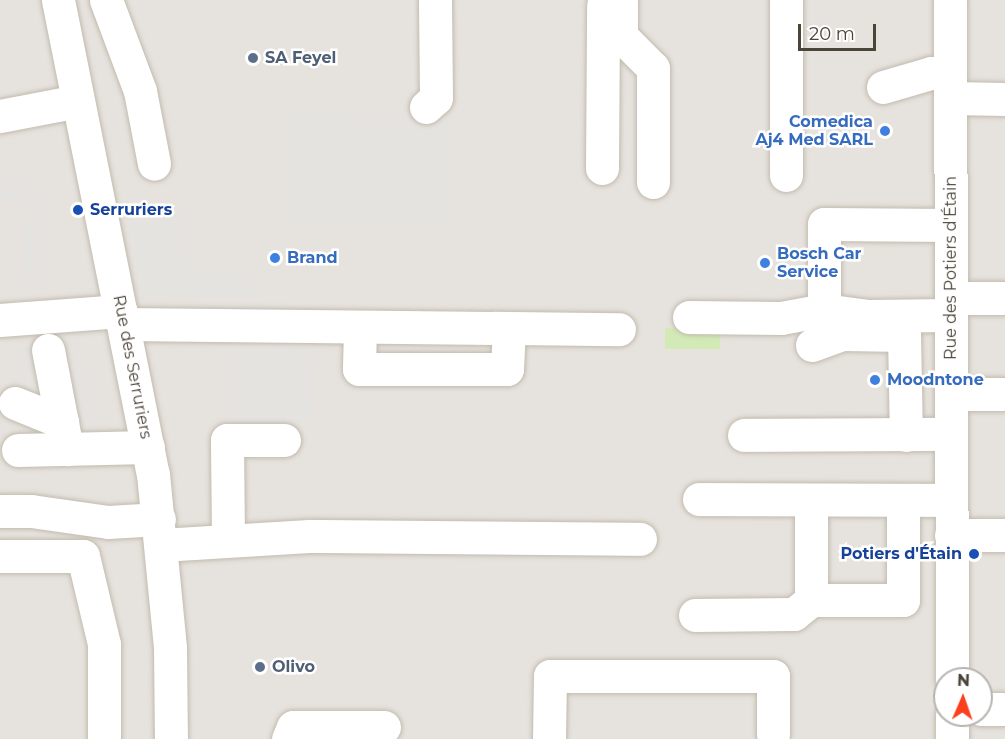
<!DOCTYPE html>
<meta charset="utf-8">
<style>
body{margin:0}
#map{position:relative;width:1005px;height:739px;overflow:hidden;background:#f6f3ec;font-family:Montserrat,sans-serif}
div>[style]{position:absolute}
.industrial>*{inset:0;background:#e6e2dd}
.green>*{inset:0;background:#d2eab5}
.parking>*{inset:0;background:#e5e3e0}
.roads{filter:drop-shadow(0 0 2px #c2bbae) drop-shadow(0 0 2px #c2bbae)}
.minor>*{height:33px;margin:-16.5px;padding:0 16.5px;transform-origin:16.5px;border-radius:16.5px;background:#fff}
.dots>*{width:16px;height:16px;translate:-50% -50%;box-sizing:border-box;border:3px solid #fff;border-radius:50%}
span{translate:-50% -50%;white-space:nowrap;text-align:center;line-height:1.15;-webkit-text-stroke:5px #fff;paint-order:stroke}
.service-label{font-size:16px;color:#4e5e75;font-weight:700}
.left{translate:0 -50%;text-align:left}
.shop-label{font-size:16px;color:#366cbe;font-weight:700}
.right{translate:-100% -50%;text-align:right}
.transit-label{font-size:16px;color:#164399;font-weight:700}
.street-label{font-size:16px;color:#4b4439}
.north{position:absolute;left:933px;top:667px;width:60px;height:60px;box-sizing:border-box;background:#fff;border:2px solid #b7b4b0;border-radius:50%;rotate:2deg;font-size:16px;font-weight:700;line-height:24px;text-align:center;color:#4b4439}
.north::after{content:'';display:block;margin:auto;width:21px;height:27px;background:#fc3f1d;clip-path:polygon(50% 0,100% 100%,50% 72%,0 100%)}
.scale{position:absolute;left:798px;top:24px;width:78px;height:27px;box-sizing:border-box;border:3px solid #4b4439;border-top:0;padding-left:8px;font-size:18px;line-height:21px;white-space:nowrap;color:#4b4439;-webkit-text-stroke:4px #fff;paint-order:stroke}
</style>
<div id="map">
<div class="industrial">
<i style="clip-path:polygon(evenodd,0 0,1005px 0,1005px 739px,0 739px,0 0,945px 679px,981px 679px,981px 715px,945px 715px,945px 679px)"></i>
</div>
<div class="green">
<i style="clip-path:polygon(665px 328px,720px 329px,720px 349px,665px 349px)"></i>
</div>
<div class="parking">
<i style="clip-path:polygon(289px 112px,453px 116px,454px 224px,289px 224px)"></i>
<i style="clip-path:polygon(0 181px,26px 181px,26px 190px,44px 190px,43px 293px,22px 293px,26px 199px,0 199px)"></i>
<i style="clip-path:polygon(125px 208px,191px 209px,191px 271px,255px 272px,254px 296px,140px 294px)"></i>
<i style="clip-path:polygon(226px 344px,314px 344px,312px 422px,230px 423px)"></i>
<i style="clip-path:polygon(81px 348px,98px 439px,55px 440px,15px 396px,15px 349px)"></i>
</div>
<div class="roads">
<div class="minor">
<i style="left:58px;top:0;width:483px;rotate:78.7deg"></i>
<i style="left:153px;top:474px;width:175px;rotate:84.4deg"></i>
<i style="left:170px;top:648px;width:91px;rotate:89.4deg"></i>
<i style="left:106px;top:0;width:97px;rotate:69.5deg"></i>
<i style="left:140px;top:91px;width:74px;rotate:79.1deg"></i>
<i style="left:621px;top:0;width:36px;rotate:90deg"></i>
<i style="left:621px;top:36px;width:45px;rotate:45deg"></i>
<i style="left:653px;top:68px;width:114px;rotate:90deg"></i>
<i style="left:786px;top:0;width:175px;rotate:90deg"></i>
<i style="left:950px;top:0;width:679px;rotate:89.83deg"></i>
<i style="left:883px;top:87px;width:50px;rotate:-16.3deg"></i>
<i style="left:931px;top:73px;width:19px"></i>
<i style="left:951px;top:98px;width:54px;rotate:1.1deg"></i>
<i style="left:426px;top:107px;width:13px;rotate:-42deg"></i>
<i style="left:436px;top:98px;width:98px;rotate:-90.6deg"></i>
<i style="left:0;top:116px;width:79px;rotate:-10.9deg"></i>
<i style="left:602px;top:168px;width:163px;rotate:-89.6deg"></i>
<i style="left:951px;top:225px;width:127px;rotate:-179.5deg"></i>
<i style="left:824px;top:224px;width:86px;rotate:90deg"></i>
<i style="left:824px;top:310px;width:43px;rotate:7.9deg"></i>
<i style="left:867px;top:316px;width:84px;rotate:-0.7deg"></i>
<i style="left:951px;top:298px;width:54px"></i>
<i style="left:689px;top:317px;width:92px;rotate:0.6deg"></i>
<i style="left:781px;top:318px;width:44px;rotate:-10.5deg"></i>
<i style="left:0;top:320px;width:121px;rotate:-4.3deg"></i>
<i style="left:123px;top:324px;width:496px;rotate:0.6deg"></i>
<i style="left:360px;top:327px;width:42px;rotate:91.4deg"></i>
<i style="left:359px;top:369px;width:148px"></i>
<i style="left:507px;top:369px;width:41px;rotate:-87.2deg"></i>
<i style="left:812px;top:345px;width:32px;rotate:-20deg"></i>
<i style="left:842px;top:334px;width:62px;rotate:0.9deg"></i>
<i style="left:904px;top:335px;width:100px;rotate:88.9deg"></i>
<i style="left:48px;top:350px;width:101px;rotate:79.1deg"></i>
<i style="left:951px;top:394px;width:54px"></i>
<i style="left:15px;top:403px;width:51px;rotate:22deg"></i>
<i style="left:744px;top:435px;width:207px;rotate:-0.3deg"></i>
<i style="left:18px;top:450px;width:130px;rotate:-1.3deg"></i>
<i style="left:699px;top:499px;width:252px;rotate:0.2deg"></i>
<i style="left:811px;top:500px;width:100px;rotate:90deg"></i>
<i style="left:811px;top:600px;width:92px"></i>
<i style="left:903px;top:600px;width:100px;rotate:-90deg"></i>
<i style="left:0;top:511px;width:31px"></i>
<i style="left:31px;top:511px;width:78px;rotate:8.1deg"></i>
<i style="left:108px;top:522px;width:51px;rotate:-3.4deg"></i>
<i style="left:951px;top:535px;width:54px"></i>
<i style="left:228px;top:538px;width:98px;rotate:-90.6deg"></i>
<i style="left:227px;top:440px;width:57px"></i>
<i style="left:161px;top:545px;width:148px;rotate:-3.5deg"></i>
<i style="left:309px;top:536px;width:331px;rotate:0.5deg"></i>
<i style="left:0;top:556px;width:83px"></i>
<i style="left:83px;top:556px;width:90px;rotate:76.6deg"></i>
<i style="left:104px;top:644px;width:95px;rotate:90deg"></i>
<i style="left:695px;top:615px;width:99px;rotate:-0.6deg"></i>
<i style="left:794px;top:614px;width:22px;rotate:-39deg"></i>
<i style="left:981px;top:709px;width:24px"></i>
<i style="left:288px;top:739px;width:13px;rotate:-67deg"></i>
<i style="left:293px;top:727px;width:91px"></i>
<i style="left:549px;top:739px;width:63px;rotate:-89.1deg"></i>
<i style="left:550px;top:676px;width:223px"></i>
<i style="left:773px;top:676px;width:58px;rotate:90deg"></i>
<i style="left:952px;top:739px;width:24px;rotate:-90deg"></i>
</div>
</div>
<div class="dots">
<i style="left:253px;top:58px;background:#5c6f8a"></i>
<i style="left:885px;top:131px;background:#3f7fe0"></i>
<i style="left:78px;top:210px;background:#1a4fb4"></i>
<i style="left:275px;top:258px;background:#3f7fe0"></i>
<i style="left:765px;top:263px;background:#3f7fe0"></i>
<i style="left:875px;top:380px;background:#3f7fe0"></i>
<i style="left:974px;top:554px;background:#1a4fb4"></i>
<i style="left:260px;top:667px;background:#5c6f8a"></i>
</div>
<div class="service-label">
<span class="left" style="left:265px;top:58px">SA Feyel</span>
<span class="left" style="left:272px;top:667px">Olivo</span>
</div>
<div class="shop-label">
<span class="right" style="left:873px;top:131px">Comedica<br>Aj4 Med SARL</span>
<span class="left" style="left:777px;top:263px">Bosch Car<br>Service</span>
<span class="left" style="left:287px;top:258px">Brand</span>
<span class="left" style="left:887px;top:380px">Moodntone</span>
</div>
<div class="transit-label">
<span class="left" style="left:90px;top:210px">Serruriers</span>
<span class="right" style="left:962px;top:554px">Potiers d'Étain</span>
</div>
<div class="street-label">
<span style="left:951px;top:268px;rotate:-90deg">Rue des Potiers d'Étain</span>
<span style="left:132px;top:367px;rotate:79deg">Rue des Serruriers</span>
</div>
<div class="north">N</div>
<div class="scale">20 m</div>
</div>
